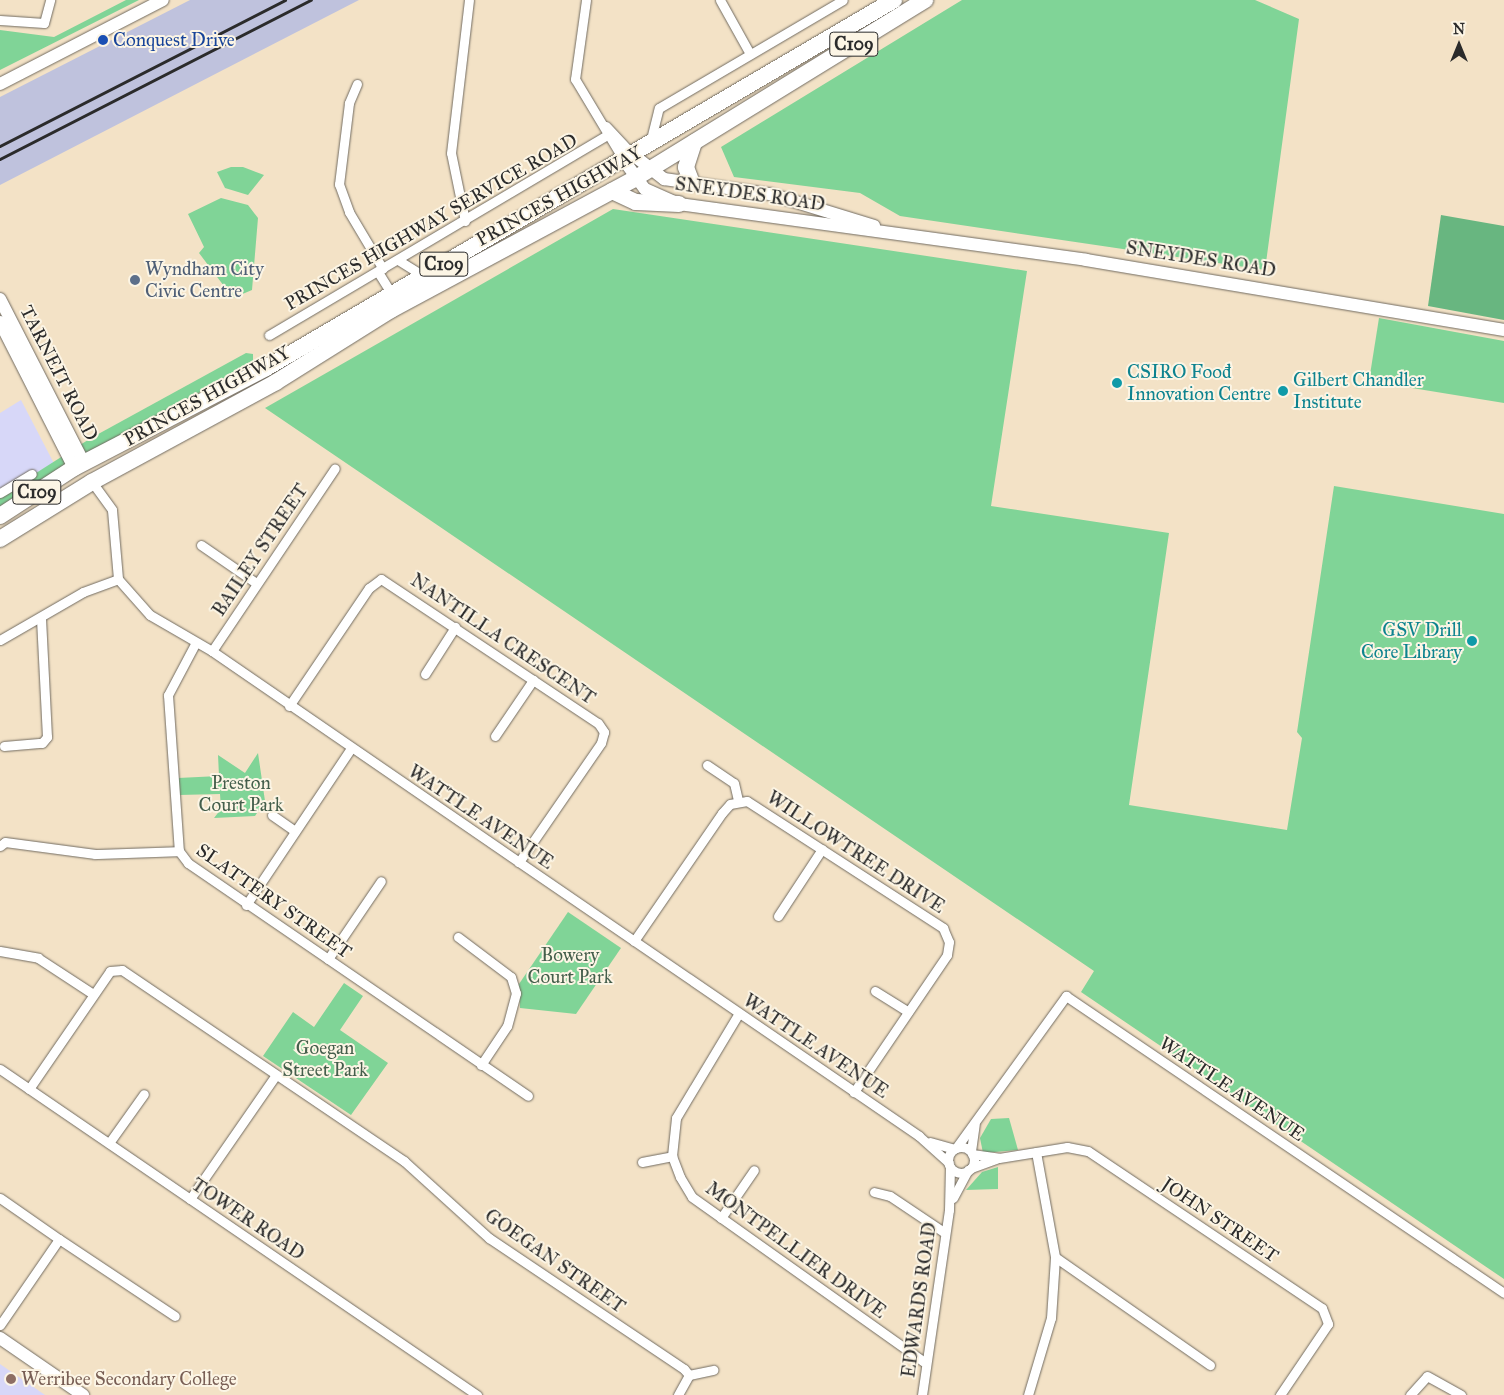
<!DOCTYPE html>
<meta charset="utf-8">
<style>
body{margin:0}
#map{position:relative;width:1504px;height:1395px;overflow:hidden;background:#f3e2c6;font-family:"IM FELL Great Primer",serif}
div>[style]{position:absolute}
.built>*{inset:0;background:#d7d7f8}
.industrial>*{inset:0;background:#bfc2dd}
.green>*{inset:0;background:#80d497}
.forest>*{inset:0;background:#68b680}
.roads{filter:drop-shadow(0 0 1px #716b61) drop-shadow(0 0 1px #716b61)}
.street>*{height:9px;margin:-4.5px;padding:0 4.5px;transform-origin:4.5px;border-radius:4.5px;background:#fff}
.street>.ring{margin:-4.5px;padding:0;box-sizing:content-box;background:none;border:9px solid #fff;border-radius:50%}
.secondary>*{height:12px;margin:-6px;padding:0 6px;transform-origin:6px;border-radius:6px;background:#fff}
.highway>*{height:16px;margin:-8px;padding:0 8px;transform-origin:8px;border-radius:8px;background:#fff}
.rail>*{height:2.5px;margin:-1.25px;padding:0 1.25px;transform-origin:1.25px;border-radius:1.25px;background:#2b2b2b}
.dots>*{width:14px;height:14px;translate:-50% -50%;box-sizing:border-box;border:2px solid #fcf5e5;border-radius:50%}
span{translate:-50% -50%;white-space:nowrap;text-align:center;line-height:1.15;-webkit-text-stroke:4px #fcf5e5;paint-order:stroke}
.shield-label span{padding:1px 4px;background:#fcf5e5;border:1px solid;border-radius:4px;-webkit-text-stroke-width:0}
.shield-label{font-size:18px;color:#2b2b2b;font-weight:700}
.transit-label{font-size:19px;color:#164399}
.left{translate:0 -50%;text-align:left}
.street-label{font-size:19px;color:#2b2b2b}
.service-label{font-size:19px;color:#4e5e75}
.culture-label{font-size:19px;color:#0d838f}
.right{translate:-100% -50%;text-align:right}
.park-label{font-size:19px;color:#445e4b}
.education-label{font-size:19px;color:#785e54}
.north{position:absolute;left:1434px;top:20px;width:50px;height:50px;-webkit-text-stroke:4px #fcf5e5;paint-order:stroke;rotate:0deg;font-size:14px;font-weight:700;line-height:20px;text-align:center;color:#2b2b2b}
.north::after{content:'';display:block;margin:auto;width:18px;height:22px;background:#2b2b2b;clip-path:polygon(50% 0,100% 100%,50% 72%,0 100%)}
</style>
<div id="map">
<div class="built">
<i style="clip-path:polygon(21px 400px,59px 473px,0 509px,0 413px)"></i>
<i style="clip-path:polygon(0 1364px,45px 1395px,0 1395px)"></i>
</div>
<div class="industrial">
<i style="clip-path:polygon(190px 0,359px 0,0 185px,0 97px)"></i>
</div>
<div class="green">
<i style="clip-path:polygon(126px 0,139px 0,0 70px,0 30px,54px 37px)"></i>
<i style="clip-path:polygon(962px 0,1255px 0,1299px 19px,1265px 270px,900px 216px,860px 193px,734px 177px,721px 147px)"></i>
<i style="clip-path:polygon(231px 167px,243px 167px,264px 175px,248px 195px,225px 188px,217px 172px)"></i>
<i style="clip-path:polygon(221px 198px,248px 205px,258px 218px,252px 290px,233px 298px,199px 253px,204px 247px,188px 214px)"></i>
<i style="clip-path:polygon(613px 209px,1027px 271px,991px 506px,1169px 533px,1129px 805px,1287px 830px,1302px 738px,1297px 732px,1334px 486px,1504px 514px,1504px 1279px,1081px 992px,1094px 971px,265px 408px)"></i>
<i style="clip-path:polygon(1379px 318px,1504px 341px,1504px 403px,1369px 381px)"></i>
<i style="clip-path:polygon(246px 353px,253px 354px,253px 361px,0 510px,0 496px,91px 438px)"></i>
<i style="clip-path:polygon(258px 753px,265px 801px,255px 816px,214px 818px,221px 809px,220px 794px,179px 795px,178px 778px,219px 776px,218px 755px,245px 773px)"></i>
<i style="clip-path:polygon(568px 912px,621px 948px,576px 1014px,520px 1008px,519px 984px)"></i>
<i style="clip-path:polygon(344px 983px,363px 996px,340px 1030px,388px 1063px,351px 1115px,263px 1056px,293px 1012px,314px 1027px)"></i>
<i style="clip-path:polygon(1009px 1118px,1018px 1150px,983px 1153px,980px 1138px,991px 1119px)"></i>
<i style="clip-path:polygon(998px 1167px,998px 1189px,966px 1190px,982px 1172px)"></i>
</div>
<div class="forest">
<i style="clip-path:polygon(1441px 215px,1504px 226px,1504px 320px,1428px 306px)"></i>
</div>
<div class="roads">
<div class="street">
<i style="left:586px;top:0;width:80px;rotate:97.9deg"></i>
<i style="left:575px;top:79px;width:93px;rotate:59deg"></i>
<i style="left:720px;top:0;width:62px;rotate:60.9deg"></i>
<i style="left:0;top:20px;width:44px;rotate:3.9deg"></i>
<i style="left:44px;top:23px;width:24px;rotate:-75deg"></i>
<i style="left:357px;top:84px;width:21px;rotate:113deg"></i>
<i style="left:349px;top:103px;width:82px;rotate:97deg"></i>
<i style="left:339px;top:184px;width:30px;rotate:70deg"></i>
<i style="left:349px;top:212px;width:66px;rotate:59.2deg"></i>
<i style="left:606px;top:126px;width:38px;rotate:47deg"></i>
<i style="left:650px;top:143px;width:36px;rotate:-76deg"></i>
<i style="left:659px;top:108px;width:213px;rotate:-30.4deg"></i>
<i style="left:465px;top:221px;width:69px;rotate:-101.6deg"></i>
<i style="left:451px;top:153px;width:154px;rotate:-83.3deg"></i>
<i style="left:398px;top:260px;width:31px;rotate:32deg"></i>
<i style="left:378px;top:272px;width:26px;rotate:58deg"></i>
<i style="left:269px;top:335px;width:393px;rotate:-30.6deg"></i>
<i style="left:92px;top:482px;width:34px;rotate:54deg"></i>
<i style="left:112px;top:510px;width:69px;rotate:85deg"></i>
<i style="left:118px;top:579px;width:48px;rotate:48.4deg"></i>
<i style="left:150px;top:615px;width:72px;rotate:30.1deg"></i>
<i style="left:212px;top:651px;width:373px;rotate:34.5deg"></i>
<i style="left:519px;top:862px;width:485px;rotate:34.4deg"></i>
<i style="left:919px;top:1136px;width:40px;rotate:42deg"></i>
<i style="left:0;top:493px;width:37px;rotate:-31deg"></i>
<i style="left:201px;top:545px;width:67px;rotate:34.6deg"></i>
<i style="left:0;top:640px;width:96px;rotate:-30deg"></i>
<i style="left:83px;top:592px;width:37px;rotate:-20deg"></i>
<i style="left:195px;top:644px;width:58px;rotate:117.9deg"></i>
<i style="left:168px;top:695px;width:156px;rotate:86deg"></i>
<i style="left:179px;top:851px;width:15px;rotate:53deg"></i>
<i style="left:188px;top:863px;width:412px;rotate:34.4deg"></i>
<i style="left:212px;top:651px;width:220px;rotate:-56.1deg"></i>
<i style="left:425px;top:674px;width:56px;rotate:-57.4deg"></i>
<i style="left:289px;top:706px;width:143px;rotate:-55.9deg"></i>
<i style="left:369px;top:588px;width:15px;rotate:-37deg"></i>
<i style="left:381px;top:579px;width:260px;rotate:33.6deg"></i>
<i style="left:598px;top:723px;width:11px;rotate:56deg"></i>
<i style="left:604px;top:732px;width:11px;rotate:105deg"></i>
<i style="left:601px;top:743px;width:145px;rotate:124.6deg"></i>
<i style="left:495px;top:736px;width:68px;rotate:-55.8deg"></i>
<i style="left:4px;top:746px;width:38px;rotate:-5deg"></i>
<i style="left:42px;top:743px;width:8px;rotate:-50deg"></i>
<i style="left:47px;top:737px;width:119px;rotate:-92.9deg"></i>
<i style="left:707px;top:765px;width:32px;rotate:34deg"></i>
<i style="left:734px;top:783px;width:18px;rotate:77deg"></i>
<i style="left:272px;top:815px;width:28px;rotate:35deg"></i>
<i style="left:0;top:846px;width:6px;rotate:-39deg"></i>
<i style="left:5px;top:842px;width:91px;rotate:7.6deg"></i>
<i style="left:95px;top:854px;width:84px;rotate:-2deg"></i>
<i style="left:246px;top:905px;width:189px;rotate:-56.2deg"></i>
<i style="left:778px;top:916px;width:80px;rotate:-56.7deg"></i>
<i style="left:458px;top:937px;width:66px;rotate:37deg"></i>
<i style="left:511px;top:977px;width:17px;rotate:73deg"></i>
<i style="left:516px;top:993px;width:34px;rotate:105deg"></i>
<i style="left:507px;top:1026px;width:47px;rotate:123.7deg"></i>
<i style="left:634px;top:941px;width:155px;rotate:-55.5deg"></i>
<i style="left:722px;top:813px;width:12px;rotate:-48deg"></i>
<i style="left:730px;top:804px;width:17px;rotate:-10deg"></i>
<i style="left:747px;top:801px;width:234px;rotate:32.9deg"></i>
<i style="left:943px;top:928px;width:15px;rotate:67deg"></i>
<i style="left:949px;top:942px;width:13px;rotate:99deg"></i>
<i style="left:947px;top:955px;width:166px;rotate:124.2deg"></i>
<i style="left:0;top:951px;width:39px;rotate:10deg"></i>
<i style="left:38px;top:958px;width:66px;rotate:33.2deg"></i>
<i style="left:328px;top:959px;width:94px;rotate:-55.8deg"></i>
<i style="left:875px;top:991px;width:39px;rotate:32deg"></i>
<i style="left:739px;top:1013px;width:122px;rotate:121deg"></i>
<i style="left:676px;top:1118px;width:38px;rotate:96deg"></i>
<i style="left:672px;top:1156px;width:22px;rotate:69deg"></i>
<i style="left:680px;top:1177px;width:23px;rotate:59deg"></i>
<i style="left:692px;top:1197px;width:287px;rotate:35.4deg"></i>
<i style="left:0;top:1069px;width:578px;rotate:34.35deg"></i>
<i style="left:29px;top:1089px;width:143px;rotate:-55.5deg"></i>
<i style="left:110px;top:971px;width:12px;rotate:-5deg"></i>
<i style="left:122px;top:970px;width:341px;rotate:34.1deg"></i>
<i style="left:404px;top:1161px;width:115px;rotate:42.2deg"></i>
<i style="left:489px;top:1238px;width:235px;rotate:33.9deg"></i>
<i style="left:684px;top:1369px;width:8px;rotate:50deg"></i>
<i style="left:689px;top:1375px;width:23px;rotate:119deg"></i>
<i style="left:930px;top:1142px;width:25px;rotate:16deg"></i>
<i style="left:109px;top:1143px;width:60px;rotate:-54.5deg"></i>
<i class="ring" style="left:948px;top:1147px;width:17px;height:17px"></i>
<i style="left:956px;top:1148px;width:188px;rotate:-54.1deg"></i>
<i style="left:1066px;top:996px;width:529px;rotate:34.14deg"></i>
<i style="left:971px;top:1151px;width:27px;rotate:-82deg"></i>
<i style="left:1036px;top:1152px;width:107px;rotate:79.7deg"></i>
<i style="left:1055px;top:1257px;width:189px;rotate:34.9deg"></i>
<i style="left:972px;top:1154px;width:27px;rotate:8deg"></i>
<i style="left:999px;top:1158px;width:69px;rotate:-9.2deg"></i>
<i style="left:1067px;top:1147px;width:21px;rotate:11deg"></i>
<i style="left:1088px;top:1151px;width:282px;rotate:33.9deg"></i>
<i style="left:1322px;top:1308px;width:17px;rotate:69deg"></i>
<i style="left:1328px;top:1324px;width:86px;rotate:124.1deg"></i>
<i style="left:642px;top:1162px;width:31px;rotate:-11deg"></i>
<i style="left:971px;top:1168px;width:27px;rotate:-20deg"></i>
<i style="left:874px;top:1192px;width:16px;rotate:14deg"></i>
<i style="left:890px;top:1196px;width:66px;rotate:33.9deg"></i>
<i style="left:0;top:1198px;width:72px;rotate:34.8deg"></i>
<i style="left:953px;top:1198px;width:32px;rotate:-62deg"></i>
<i style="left:190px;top:1199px;width:151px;rotate:-55.3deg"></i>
<i style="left:721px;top:1218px;width:58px;rotate:-55.5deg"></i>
<i style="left:0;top:1325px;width:104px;rotate:-55.5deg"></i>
<i style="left:59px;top:1239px;width:139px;rotate:33.6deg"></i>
<i style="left:689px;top:1375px;width:25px;rotate:-12deg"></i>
<i style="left:922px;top:1395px;width:187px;rotate:-81.7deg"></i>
<i style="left:949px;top:1210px;width:43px;rotate:-88.7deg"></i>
<i style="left:1028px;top:1395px;width:80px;rotate:-73.4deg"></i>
<i style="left:1051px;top:1318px;width:61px;rotate:-86.2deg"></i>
<i style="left:1410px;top:1395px;width:25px;rotate:-48deg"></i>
<i style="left:1427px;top:1376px;width:39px;rotate:29deg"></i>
</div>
<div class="secondary">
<i style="left:0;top:84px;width:183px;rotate:-27.3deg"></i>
<i style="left:632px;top:154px;width:41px;rotate:38deg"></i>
<i style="left:664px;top:179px;width:107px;rotate:8.1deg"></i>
<i style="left:770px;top:194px;width:109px;rotate:17.1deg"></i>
<i style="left:623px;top:159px;width:37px;rotate:54deg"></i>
<i style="left:645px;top:189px;width:37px;rotate:24deg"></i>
<i style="left:679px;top:204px;width:411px;rotate:7.8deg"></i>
<i style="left:1086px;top:260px;width:424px;rotate:9.5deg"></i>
<i style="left:0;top:299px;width:184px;rotate:62.9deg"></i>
<i style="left:0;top:322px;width:164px;rotate:63.1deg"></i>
<i style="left:0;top:1338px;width:101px;rotate:34.5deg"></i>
</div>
<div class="highway">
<i style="left:692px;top:183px;width:17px;rotate:-111deg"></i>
<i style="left:686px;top:167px;width:26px;rotate:-72deg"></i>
<i style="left:612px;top:191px;width:26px;rotate:25deg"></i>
<i style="left:636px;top:202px;width:43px;rotate:2.7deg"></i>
<i style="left:0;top:516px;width:88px;rotate:-33deg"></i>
<i style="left:74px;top:468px;width:216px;rotate:-27.5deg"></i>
<i style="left:266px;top:368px;width:728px;rotate:-30.37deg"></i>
<i style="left:0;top:539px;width:108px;rotate:-31.8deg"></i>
<i style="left:92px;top:482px;width:209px;rotate:-28.5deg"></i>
<i style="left:276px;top:382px;width:136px;rotate:-32.1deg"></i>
<i style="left:391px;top:310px;width:276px;rotate:-28.3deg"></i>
<i style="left:634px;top:179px;width:342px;rotate:-31.6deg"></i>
</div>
</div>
<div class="rail">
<i style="left:0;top:146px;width:320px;rotate:-27.1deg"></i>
<i style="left:0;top:159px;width:349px;rotate:-27.1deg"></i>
</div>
<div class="dots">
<i style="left:103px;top:40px;background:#1a4fb4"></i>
<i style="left:135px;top:280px;background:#5c6f8a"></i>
<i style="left:1117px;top:383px;background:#0f9aa8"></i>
<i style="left:1283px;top:391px;background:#0f9aa8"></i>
<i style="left:1472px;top:641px;background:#0f9aa8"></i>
<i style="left:11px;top:1379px;background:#8d6e63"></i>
</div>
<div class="shield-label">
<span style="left:854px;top:44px">C109</span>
<span style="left:444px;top:264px">C109</span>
<span style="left:37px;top:492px">C109</span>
</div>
<div class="transit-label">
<span class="left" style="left:113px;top:40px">Conquest Drive</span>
</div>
<div class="street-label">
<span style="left:750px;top:194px;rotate:8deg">SNEYDES ROAD</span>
<span style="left:559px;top:196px;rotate:-29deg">PRINCES HIGHWAY</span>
<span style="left:431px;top:222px;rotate:-30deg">PRINCES HIGHWAY SERVICE ROAD</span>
<span style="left:1201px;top:259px;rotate:9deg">SNEYDES ROAD</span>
<span style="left:59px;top:373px;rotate:63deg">TARNEIT ROAD</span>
<span style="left:207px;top:396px;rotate:-29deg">PRINCES HIGHWAY</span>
<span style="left:260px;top:550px;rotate:-56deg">BAILEY STREET</span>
<span style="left:503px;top:639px;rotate:34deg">NANTILLA CRESCENT</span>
<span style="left:481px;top:817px;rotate:34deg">WATTLE AVENUE</span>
<span style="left:856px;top:852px;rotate:33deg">WILLOWTREE DRIVE</span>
<span style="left:274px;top:901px;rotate:35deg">SLATTERY STREET</span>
<span style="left:816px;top:1046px;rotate:34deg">WATTLE AVENUE</span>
<span style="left:1232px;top:1089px;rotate:34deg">WATTLE AVENUE</span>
<span style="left:248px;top:1219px;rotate:34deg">TOWER ROAD</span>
<span style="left:1220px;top:1220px;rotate:34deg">JOHN STREET</span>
<span style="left:796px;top:1250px;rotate:36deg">MONTPELLIER DRIVE</span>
<span style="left:555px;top:1261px;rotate:35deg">GOEGAN STREET</span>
<span style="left:919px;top:1300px;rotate:-82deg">EDWARDS ROAD</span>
</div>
<div class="service-label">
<span class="left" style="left:145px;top:280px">Wyndham City<br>Civic Centre</span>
</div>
<div class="culture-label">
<span class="left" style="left:1127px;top:383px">CSIRO Foođ<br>Innovation Centre</span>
<span class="left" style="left:1293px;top:391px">Gilbert Chandler<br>Institute</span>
<span class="right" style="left:1462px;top:641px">GSV Drill<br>Core Library</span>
</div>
<div class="park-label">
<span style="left:241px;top:794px">Preston<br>Court Park</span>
<span style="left:570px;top:966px">Bowery<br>Court Park</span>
<span style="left:325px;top:1059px">Goegan<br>Street Park</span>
</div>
<div class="education-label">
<span class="left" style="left:21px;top:1379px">Werribee Secondary College</span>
</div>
<div class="north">N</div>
</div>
